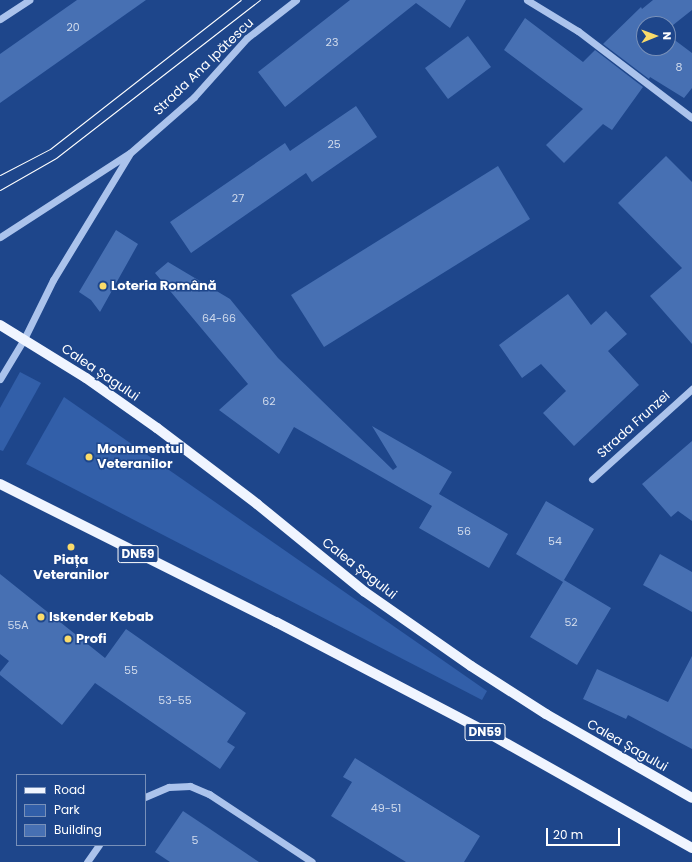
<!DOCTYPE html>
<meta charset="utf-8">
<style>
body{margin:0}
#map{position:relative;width:692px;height:862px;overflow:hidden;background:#1e468b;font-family:Poppins,sans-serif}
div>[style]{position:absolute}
.green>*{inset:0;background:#325fa9}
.building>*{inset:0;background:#4770b3}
.minor>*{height:7px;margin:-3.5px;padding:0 3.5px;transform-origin:3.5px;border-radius:3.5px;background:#abc3ec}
.major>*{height:10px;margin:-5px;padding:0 5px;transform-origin:5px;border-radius:5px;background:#f0f5ff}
.tram>*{height:1px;margin:-0.5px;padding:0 0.5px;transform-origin:0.5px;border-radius:0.5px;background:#fff}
.dots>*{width:11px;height:11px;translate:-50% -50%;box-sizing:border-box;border:2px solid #1e468b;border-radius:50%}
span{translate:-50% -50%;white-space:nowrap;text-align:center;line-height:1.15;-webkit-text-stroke:3px #1e468b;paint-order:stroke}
.number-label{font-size:11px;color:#d1dbec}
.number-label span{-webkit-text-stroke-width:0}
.shield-label span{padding:1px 3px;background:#1e468b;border:1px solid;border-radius:3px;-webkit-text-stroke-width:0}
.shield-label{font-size:12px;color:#fff;font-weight:700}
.street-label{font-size:13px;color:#fff}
.poi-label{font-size:13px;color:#fff;font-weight:700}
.left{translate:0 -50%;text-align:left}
.legend{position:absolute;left:16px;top:774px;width:130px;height:72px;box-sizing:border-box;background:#1e468b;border:1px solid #7890b9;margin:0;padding:5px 7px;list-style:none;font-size:12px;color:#fff}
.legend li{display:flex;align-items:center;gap:8px;height:20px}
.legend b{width:20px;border:1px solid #7890b9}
.north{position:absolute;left:636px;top:16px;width:40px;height:40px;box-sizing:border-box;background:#1e468b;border:1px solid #7890b9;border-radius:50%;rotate:89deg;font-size:11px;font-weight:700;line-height:16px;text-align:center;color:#fff}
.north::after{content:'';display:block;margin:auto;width:14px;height:18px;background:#fadb6a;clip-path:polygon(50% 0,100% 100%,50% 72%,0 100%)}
.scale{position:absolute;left:546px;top:828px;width:74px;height:18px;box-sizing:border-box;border:2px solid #fff;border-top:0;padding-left:5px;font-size:12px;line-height:14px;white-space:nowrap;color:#fff;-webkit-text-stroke:3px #1e468b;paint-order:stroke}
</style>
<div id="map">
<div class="green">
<i style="clip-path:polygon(20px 372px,41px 383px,3px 451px,0 450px,0 408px)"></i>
<i style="clip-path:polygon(64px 397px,487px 691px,482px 700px,26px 464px)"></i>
</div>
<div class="building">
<i style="clip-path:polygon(77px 0,146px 0,0 103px,0 54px)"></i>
<i style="clip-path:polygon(350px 0,466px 0,450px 28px,416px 3px,285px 107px,258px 72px)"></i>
<i style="clip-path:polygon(653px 0,692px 0,692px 10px,668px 29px,668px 24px,644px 24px,644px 48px,668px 48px,668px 35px,692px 53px,692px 88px,684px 98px,650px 77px,649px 79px,603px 44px,641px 7px,642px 9px)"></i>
<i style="clip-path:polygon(525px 18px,583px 62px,595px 50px,643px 87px,612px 130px,603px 124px,564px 163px,546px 145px,583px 109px,504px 50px)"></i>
<i style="clip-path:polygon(468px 36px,491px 67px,448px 99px,425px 68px)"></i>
<i style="clip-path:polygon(356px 106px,377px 137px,312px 182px,306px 173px,191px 253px,170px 222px,285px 143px,290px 151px)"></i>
<i style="clip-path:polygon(666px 156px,692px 182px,692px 344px,650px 296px,682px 268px,618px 203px)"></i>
<i style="clip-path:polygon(498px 166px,530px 219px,324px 347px,291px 295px)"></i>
<i style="clip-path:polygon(116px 230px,138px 244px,100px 312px,91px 300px,79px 292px)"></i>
<i style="clip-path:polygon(168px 262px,230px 299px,278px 358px,393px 470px,397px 467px,372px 426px,452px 472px,439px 494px,508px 534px,489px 568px,419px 528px,432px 506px,294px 427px,279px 454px,219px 410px,248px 384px,155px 273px)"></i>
<i style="clip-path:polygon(568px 294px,591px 325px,606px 311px,627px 334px,608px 351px,639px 385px,574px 446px,543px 413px,566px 391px,541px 364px,522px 378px,499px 345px)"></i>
<i style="clip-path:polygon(692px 441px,692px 521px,678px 511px,671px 517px,642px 484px)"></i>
<i style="clip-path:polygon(546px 501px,594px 529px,564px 580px,611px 608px,577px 665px,530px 637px,563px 582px,516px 554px)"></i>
<i style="clip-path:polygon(660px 554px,692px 572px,692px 612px,643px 585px)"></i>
<i style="clip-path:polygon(0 574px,105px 658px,126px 629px,246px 713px,227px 742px,235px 747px,220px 769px,95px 683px,62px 725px,0 675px,0 672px,9px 661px,0 654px)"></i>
<i style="clip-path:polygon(692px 656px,692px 749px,628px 715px,626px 719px,583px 699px,597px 669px,668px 702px)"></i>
<i style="clip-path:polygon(355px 758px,480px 836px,464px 862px,406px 862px,331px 816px,352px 782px,343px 777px)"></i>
<i style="clip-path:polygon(183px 811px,207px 827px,259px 862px,170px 862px,155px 852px)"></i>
</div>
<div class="minor">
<i style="left:527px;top:0;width:60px;rotate:31.3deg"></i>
<i style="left:578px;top:31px;width:143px;rotate:37.3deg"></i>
<i style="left:0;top:19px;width:35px;rotate:-33deg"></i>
<i style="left:0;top:237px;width:155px;rotate:-32.9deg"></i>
<i style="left:130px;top:153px;width:85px;rotate:-41.2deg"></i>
<i style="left:194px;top:97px;width:79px;rotate:-48.1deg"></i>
<i style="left:247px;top:38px;width:62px;rotate:-37.8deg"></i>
<i style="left:0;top:379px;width:47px;rotate:-59deg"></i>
<i style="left:24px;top:339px;width:66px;rotate:-63.8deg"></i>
<i style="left:53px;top:280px;width:146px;rotate:-58.7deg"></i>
<i style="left:592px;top:479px;width:135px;rotate:-42deg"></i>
<i style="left:145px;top:797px;width:26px;rotate:-23deg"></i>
<i style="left:169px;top:787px;width:21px;rotate:-3deg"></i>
<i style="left:190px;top:786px;width:21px;rotate:23deg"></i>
<i style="left:209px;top:794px;width:123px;rotate:33.4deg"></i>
<i style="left:87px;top:862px;width:21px;rotate:-55deg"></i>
</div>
<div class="major">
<i style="left:0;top:325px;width:101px;rotate:31.6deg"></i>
<i style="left:86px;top:378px;width:87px;rotate:35.2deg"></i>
<i style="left:157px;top:428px;width:126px;rotate:37.2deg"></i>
<i style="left:257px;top:504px;width:139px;rotate:39.2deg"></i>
<i style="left:365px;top:592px;width:129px;rotate:34.9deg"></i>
<i style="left:471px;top:666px;width:89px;rotate:32.6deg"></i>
<i style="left:546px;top:714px;width:168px;rotate:29.9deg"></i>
<i style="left:0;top:484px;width:309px;rotate:26.6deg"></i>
<i style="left:276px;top:622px;width:239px;rotate:27.6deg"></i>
<i style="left:488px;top:733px;width:234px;rotate:29.4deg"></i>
</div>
<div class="tram">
<i style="left:0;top:175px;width:56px;rotate:-27.5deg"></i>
<i style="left:50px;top:149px;width:242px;rotate:-38deg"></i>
<i style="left:0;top:190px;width:64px;rotate:-29.7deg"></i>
<i style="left:56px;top:158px;width:258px;rotate:-37.8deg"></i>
</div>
<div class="dots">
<i style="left:103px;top:286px;background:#fadb6a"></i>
<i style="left:89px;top:457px;background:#fadb6a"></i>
<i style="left:71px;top:547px;background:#fadb6a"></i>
<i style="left:41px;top:617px;background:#fadb6a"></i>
<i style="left:68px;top:639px;background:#fadb6a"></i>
</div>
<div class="number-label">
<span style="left:73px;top:27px">20</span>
<span style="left:332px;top:42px">23</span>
<span style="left:679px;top:67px">8</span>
<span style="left:334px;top:144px">25</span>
<span style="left:238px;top:198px">27</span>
<span style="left:219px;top:318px">64-66</span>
<span style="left:269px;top:401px">62</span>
<span style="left:464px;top:531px">56</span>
<span style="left:555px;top:541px">54</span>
<span style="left:571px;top:622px">52</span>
<span style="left:18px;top:625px">55A</span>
<span style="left:131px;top:670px">55</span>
<span style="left:175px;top:700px">53-55</span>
<span style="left:386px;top:808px">49-51</span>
<span style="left:195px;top:840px">5</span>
</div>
<div class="shield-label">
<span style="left:138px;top:554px">DN59</span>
<span style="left:485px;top:732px">DN59</span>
</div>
<div class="street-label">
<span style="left:204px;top:67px;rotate:-44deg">Strada Ana Ipătescu</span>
<span style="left:100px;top:373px;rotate:34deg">Calea Șagului</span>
<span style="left:634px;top:425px;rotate:-42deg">Strada Frunzei</span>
<span style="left:359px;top:569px;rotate:38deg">Calea Șagului</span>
<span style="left:627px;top:746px;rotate:30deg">Calea Șagului</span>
</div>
<div class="poi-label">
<span class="left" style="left:111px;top:286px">Loteria Română</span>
<span class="left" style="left:97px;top:457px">Monumentul<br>Veteranilor</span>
<span style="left:71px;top:568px">Piața<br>Veteranilor</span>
<span class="left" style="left:49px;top:617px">Iskender Kebab</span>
<span class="left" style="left:76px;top:639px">Profi</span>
</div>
<ul class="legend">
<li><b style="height:5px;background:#f0f5ff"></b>Road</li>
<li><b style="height:11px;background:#325fa9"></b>Park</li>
<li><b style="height:11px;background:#4770b3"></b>Building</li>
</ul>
<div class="north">N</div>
<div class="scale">20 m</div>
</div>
